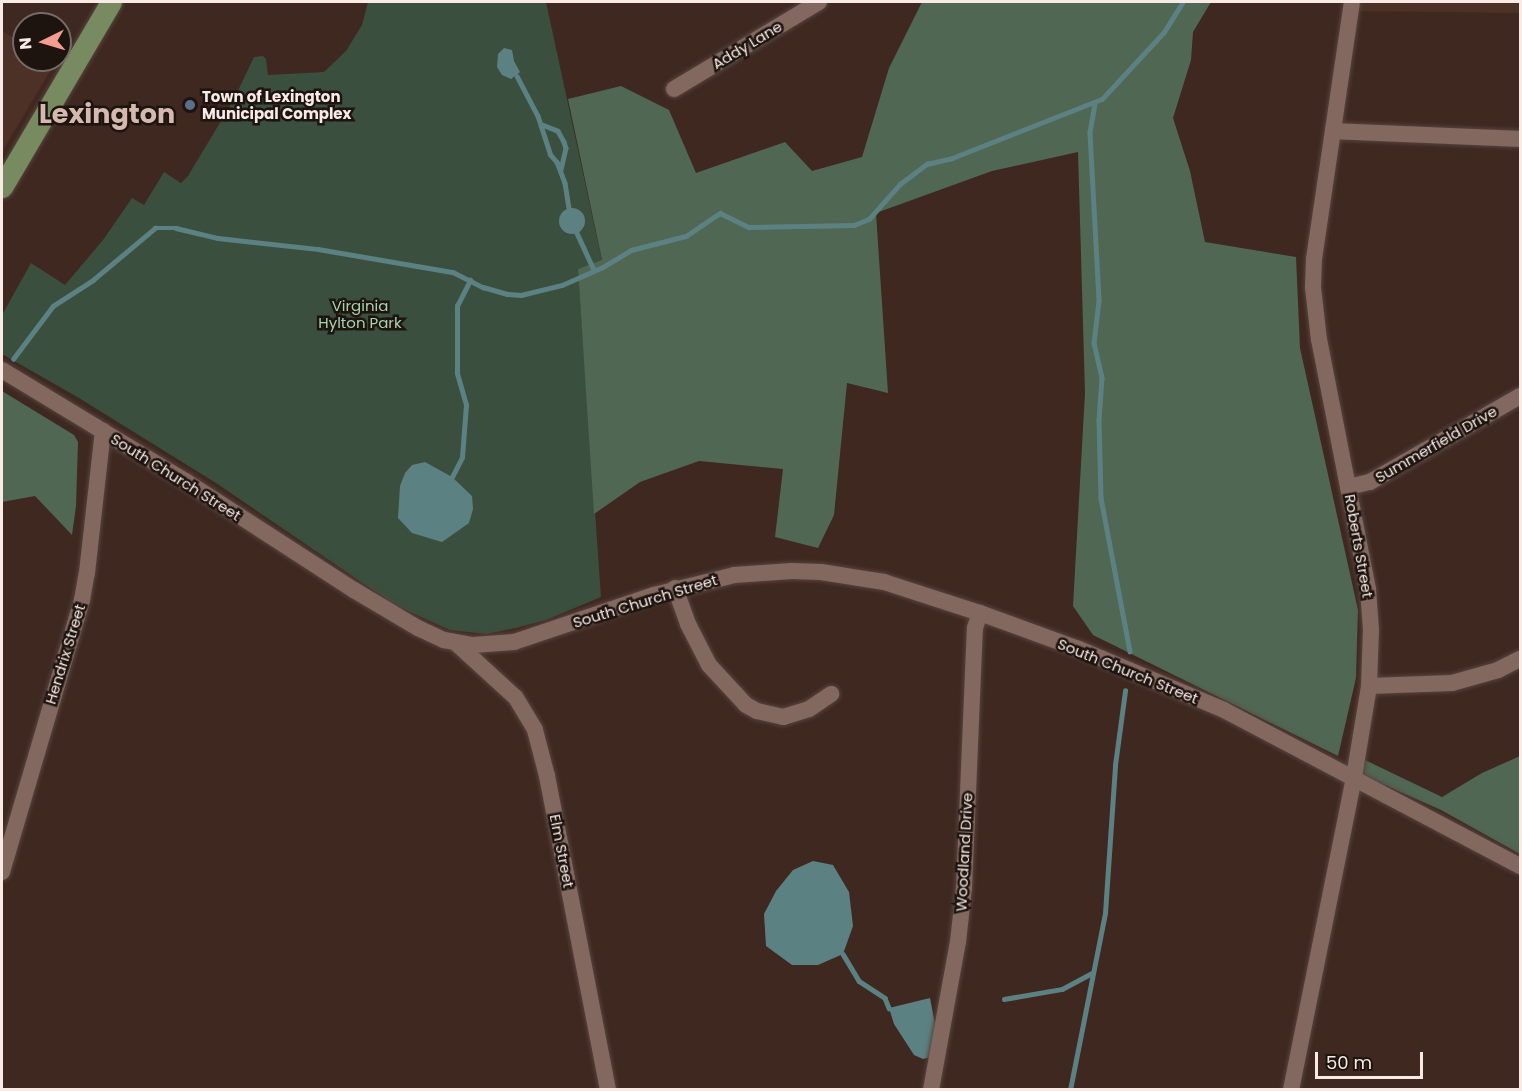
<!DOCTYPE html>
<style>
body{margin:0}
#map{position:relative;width:1522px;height:1091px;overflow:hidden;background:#3e2820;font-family:Poppins,sans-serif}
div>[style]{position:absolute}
.built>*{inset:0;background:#4d3126}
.green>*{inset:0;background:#3b4f3e}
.forest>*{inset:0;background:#506753}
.water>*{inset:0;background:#5c8183}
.round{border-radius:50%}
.stream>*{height:4.5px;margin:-2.25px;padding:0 2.25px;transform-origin:2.25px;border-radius:2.25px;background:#5c8183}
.roads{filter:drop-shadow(0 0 2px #57443e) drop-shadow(0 0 2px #57443e)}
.minor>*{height:16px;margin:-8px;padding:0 8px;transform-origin:8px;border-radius:8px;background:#82685f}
.major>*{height:21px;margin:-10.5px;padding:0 10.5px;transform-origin:10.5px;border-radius:10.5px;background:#788b60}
.dots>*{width:16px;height:16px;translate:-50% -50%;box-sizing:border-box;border:3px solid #1d1410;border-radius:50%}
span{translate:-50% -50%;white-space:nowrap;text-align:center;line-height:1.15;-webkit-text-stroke:5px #1d1410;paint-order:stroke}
.street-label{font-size:15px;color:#f9eae5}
.poi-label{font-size:15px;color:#f9eae5;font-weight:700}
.left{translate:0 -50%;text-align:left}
.park-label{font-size:15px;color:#a7d4ad}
.town-label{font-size:27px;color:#d5b8ae;font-weight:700}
.frame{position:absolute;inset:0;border:3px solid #f9eae5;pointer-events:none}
.north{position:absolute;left:12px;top:12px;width:60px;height:60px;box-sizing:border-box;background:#1d1410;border:2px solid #756a65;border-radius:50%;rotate:265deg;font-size:16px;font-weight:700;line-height:24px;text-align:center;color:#f9eae5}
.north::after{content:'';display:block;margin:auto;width:21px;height:27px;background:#f59c90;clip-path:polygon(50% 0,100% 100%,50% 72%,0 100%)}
.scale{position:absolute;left:1315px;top:1052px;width:108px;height:27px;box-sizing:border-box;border:3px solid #f9eae5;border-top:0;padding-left:8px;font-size:18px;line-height:21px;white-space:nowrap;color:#f9eae5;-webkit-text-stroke:4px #1d1410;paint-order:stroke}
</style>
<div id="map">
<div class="built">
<i style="clip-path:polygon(1360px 2px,1520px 2px,1520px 13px,1359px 11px)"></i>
<i style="clip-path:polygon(2px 31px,24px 44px,24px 60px,51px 60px,55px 63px,2px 152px)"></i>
</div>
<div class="green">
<i style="clip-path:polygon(368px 2px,546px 2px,602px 261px,578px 269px,601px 597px,546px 620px,516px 628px,486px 634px,450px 630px,395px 605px,216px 483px,79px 398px,2px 354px,2px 315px,31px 263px,65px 285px,103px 240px,132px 198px,144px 205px,164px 172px,181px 183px,188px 176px,233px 101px,254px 57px,263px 56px,266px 59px,268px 75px,324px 72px,346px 51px,362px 25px)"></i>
</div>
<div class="forest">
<i style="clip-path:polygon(922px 2px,1211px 2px,1193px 32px,1191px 60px,1173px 118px,1190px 171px,1205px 242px,1296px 257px,1300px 348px,1358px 610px,1356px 678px,1338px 756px,1093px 635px,1073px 606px,1085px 393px,1078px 152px,992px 171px,876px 213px,888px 393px,847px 383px,834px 515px,818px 548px,775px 537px,783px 469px,699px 461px,640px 482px,594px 514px,578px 269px,602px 260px,568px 99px,621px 86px,669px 110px,696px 173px,785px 142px,812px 171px,862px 157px,889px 68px)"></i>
<i style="clip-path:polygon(2px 391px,74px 435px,78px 442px,76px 506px,72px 535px,35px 496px,2px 502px)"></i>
<i style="clip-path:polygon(1520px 756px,1520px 854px,1441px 810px,1362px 775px,1365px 760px,1442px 797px,1482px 773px)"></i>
</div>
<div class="water">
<i style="clip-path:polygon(504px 48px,512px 50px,514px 61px,520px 72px,511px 79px,502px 75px,497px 67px,498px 54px)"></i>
<i class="round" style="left:559px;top:208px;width:26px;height:26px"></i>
<i style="clip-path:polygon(425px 462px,452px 477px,472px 496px,473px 509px,469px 523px,442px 542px,412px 533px,398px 518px,400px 486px,405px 473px,412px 465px)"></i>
<i style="clip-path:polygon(813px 861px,833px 865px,849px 892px,853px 926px,843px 954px,818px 965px,792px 965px,766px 946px,764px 914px,776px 891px,793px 870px)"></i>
<i style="clip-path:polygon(930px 998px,935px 1024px,930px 1057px,923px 1059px,914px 1055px,894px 1024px,889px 1008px)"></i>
</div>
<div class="stream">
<i style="left:517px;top:76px;width:45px;rotate:62.3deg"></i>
<i style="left:538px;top:116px;width:40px;rotate:72deg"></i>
<i style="left:550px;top:154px;width:11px;rotate:49deg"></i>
<i style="left:557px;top:162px;width:22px;rotate:69deg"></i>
<i style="left:565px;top:183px;width:25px;rotate:81deg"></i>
<i style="left:1095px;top:104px;width:29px;rotate:100deg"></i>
<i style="left:1090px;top:133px;width:168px;rotate:86.9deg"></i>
<i style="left:1099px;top:301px;width:42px;rotate:96.8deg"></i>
<i style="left:1094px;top:343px;width:36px;rotate:77deg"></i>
<i style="left:1102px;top:378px;width:42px;rotate:94.1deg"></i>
<i style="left:1099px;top:420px;width:78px;rotate:88.5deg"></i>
<i style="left:1101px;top:498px;width:156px;rotate:79.3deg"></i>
<i style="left:541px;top:124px;width:18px;rotate:22deg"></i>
<i style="left:558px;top:131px;width:13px;rotate:61deg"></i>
<i style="left:564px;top:142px;width:6px;rotate:72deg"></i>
<i style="left:566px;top:148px;width:23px;rotate:103deg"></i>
<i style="left:577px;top:233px;width:41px;rotate:65.3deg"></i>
<i style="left:13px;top:359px;width:66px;rotate:-53deg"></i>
<i style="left:53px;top:306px;width:48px;rotate:-33deg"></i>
<i style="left:93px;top:280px;width:81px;rotate:-40deg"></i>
<i style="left:155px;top:228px;width:21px"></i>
<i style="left:176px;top:228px;width:43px;rotate:13.4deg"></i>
<i style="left:218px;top:238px;width:101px;rotate:6.3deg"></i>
<i style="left:318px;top:249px;width:137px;rotate:9.7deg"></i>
<i style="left:453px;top:272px;width:34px;rotate:27deg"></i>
<i style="left:483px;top:287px;width:25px;rotate:16deg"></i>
<i style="left:507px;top:294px;width:14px;rotate:4deg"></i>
<i style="left:521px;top:295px;width:42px;rotate:-13.7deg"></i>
<i style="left:562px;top:285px;width:45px;rotate:-23.7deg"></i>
<i style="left:603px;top:267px;width:33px;rotate:-31deg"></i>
<i style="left:631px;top:250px;width:57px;rotate:-14.3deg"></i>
<i style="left:686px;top:236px;width:41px;rotate:-34.1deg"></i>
<i style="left:720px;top:213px;width:32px;rotate:26deg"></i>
<i style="left:749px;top:227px;width:105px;rotate:-1.1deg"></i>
<i style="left:854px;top:225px;width:16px;rotate:-22deg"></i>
<i style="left:869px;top:219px;width:47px;rotate:-48.5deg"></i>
<i style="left:900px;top:184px;width:34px;rotate:-37deg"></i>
<i style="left:927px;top:164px;width:26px;rotate:-13deg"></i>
<i style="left:952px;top:158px;width:161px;rotate:-21.5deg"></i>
<i style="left:1102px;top:99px;width:91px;rotate:-47.2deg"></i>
<i style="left:1164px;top:32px;width:36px;rotate:-58deg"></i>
<i style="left:452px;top:477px;width:22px;rotate:-63deg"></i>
<i style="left:462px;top:457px;width:52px;rotate:-85.6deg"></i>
<i style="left:466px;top:405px;width:33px;rotate:-106deg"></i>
<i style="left:457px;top:373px;width:67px;rotate:-90deg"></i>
<i style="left:457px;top:306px;width:29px;rotate:-63deg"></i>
<i style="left:843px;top:954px;width:31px;rotate:59deg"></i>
<i style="left:859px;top:981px;width:31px;rotate:33deg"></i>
<i style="left:885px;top:998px;width:11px;rotate:68deg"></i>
<i style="left:1004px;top:999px;width:59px;rotate:-9.8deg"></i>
<i style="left:1062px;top:989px;width:34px;rotate:-28deg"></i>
<i style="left:1070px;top:1090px;width:180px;rotate:-78.8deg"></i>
<i style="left:1105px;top:913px;width:148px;rotate:-86.1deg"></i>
<i style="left:1115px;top:765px;width:75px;rotate:-82.3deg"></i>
</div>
<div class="roads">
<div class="minor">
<i style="left:674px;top:89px;width:169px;rotate:-31deg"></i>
<i style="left:1333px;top:131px;width:187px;rotate:2.4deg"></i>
<i style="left:2px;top:370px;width:216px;rotate:31.2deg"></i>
<i style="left:187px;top:482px;width:199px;rotate:32.9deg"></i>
<i style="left:354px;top:590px;width:74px;rotate:30.7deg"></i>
<i style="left:418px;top:628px;width:29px;rotate:25deg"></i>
<i style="left:444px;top:640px;width:29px;rotate:10deg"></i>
<i style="left:473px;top:645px;width:41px;rotate:-4.2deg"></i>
<i style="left:514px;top:642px;width:148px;rotate:-18.6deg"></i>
<i style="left:654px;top:595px;width:82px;rotate:-14deg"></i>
<i style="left:734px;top:575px;width:58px;rotate:-3.9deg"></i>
<i style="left:792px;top:571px;width:29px;rotate:2deg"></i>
<i style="left:821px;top:572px;width:64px;rotate:9deg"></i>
<i style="left:884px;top:582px;width:101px;rotate:17.9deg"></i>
<i style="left:980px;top:613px;width:105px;rotate:20deg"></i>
<i style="left:1079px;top:649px;width:157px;rotate:22.8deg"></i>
<i style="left:1224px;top:710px;width:335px;rotate:27.8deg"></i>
<i style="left:1348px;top:487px;width:23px;rotate:-13deg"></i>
<i style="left:1370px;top:482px;width:173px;rotate:-29.8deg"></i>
<i style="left:675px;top:588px;width:38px;rotate:70deg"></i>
<i style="left:688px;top:624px;width:46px;rotate:62.9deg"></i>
<i style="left:709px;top:665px;width:54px;rotate:47.2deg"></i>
<i style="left:746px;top:705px;width:13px;rotate:29deg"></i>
<i style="left:757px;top:711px;width:27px;rotate:13deg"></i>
<i style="left:783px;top:717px;width:27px;rotate:-17deg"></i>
<i style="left:809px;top:709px;width:27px;rotate:-34deg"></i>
<i style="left:456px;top:643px;width:81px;rotate:42.5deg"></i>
<i style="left:516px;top:698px;width:37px;rotate:59deg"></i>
<i style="left:535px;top:730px;width:48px;rotate:75.4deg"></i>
<i style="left:547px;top:776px;width:320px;rotate:79deg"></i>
<i style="left:1369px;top:686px;width:83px;rotate:-2.1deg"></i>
<i style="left:1452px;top:683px;width:48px;rotate:-15.8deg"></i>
<i style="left:1498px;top:670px;width:25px;rotate:-27deg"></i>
<i style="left:2px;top:872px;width:284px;rotate:-73.6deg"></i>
<i style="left:82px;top:600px;width:27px;rotate:-80deg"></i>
<i style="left:87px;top:573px;width:143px;rotate:-83.6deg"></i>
<i style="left:931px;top:1090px;width:150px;rotate:-79.7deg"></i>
<i style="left:958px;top:942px;width:54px;rotate:-83.7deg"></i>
<i style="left:964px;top:888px;width:260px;rotate:-87.6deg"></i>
<i style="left:975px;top:628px;width:16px;rotate:-72deg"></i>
<i style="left:1291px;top:1090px;width:319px;rotate:-78.6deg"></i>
<i style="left:1354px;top:777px;width:92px;rotate:-80.6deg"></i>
<i style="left:1369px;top:686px;width:56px;rotate:-88deg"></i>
<i style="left:1371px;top:630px;width:41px;rotate:-94.2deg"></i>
<i style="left:1368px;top:589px;width:254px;rotate:-101.1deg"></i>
<i style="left:1319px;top:340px;width:53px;rotate:-96.5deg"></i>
<i style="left:1313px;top:287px;width:28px;rotate:-88deg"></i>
<i style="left:1314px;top:259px;width:260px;rotate:-81.6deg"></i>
</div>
<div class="major">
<i style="left:2px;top:187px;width:215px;rotate:-59.5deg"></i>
</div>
</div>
<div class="dots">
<i style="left:190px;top:105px;background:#5c6f8a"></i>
</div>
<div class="street-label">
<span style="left:747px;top:45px;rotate:-31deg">Addy Lane</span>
<span style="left:1436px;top:444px;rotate:-30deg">Summerfield Drive</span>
<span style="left:176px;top:477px;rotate:32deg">South Church Street</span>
<span style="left:1359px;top:546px;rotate:80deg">Roberts Street</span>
<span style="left:645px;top:601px;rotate:-17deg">South Church Street</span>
<span style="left:65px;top:654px;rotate:-73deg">Hendrix Street</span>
<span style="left:1128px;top:671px;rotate:22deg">South Church Street</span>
<span style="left:562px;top:851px;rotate:79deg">Elm Street</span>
<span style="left:964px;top:852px;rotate:-87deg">Woodland Drive</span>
</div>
<div class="poi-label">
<span class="left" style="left:202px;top:105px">Town of Lexington<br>Municipal Complex</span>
</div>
<div class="park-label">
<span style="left:360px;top:314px">Virginia<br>Hylton Park</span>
</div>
<div class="town-label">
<span style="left:107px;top:114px">Lexington</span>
</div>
<div class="frame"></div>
<div class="north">N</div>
<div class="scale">50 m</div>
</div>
